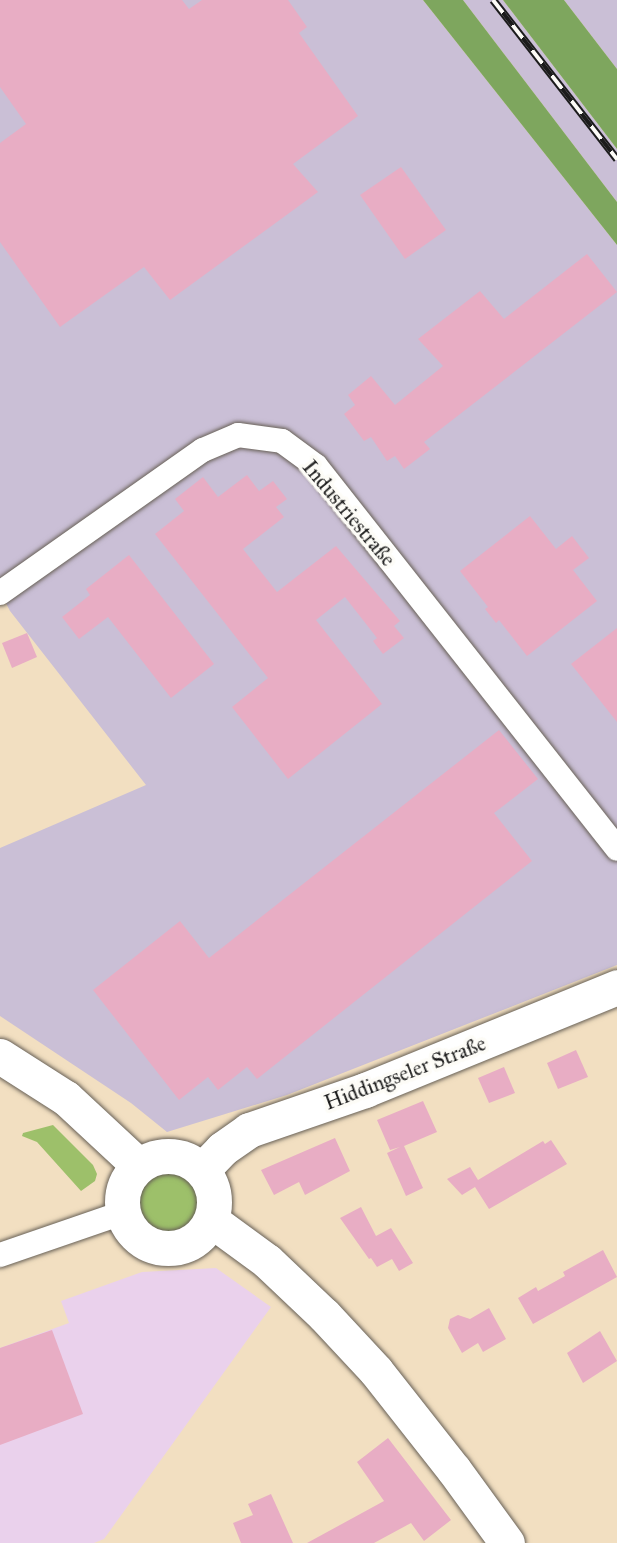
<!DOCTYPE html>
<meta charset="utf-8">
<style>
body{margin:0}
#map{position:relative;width:617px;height:1543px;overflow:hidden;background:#f2dfc1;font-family:"IM FELL Great Primer",serif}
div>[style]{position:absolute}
.built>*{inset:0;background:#ead1ec}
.industrial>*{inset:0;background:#cabfd6}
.green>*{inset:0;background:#9dc06a}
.round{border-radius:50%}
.forest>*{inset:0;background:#7ea65e}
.building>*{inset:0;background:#e8adc4}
.roads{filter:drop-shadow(0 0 2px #676056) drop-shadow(0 0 2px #676056)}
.street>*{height:24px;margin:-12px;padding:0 12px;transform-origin:12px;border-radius:12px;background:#fff}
.secondary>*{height:35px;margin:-17.5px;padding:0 17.5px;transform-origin:17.5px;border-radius:17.5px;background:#fff}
.secondary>.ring{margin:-17.5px;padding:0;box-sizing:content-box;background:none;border:35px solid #fff;border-radius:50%}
.rail>*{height:8px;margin-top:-4px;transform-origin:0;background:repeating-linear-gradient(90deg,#fdfcf7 0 16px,#1c1c1c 0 32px);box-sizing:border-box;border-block:2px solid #1c1c1c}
span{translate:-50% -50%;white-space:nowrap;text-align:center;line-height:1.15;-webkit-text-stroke:7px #fdfcf7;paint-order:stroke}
.street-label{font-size:21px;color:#1c1c1c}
</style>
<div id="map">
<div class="built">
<i style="clip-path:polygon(216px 1268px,271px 1307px,104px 1539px,94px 1543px,0 1543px,0 1348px,69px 1323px,61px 1301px,142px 1272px)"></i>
</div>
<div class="industrial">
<i style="clip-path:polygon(0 0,423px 0,617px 245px,617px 965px,287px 1095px,167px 1132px,131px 1103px,0 1016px,0 848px,146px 785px,10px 611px,0 592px)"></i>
<i style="clip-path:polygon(463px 0,503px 0,617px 149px,617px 202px)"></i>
<i style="clip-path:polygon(564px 0,617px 0,617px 69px)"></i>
</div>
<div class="green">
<i style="clip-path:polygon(53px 1125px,93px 1165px,97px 1174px,95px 1181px,81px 1191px,37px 1142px,22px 1136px,23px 1133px)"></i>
<i class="round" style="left:134px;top:1168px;width:66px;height:66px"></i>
</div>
<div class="forest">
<i style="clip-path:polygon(423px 0,463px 0,617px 202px,617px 245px)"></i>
<i style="clip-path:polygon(503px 0,564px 0,617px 69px,617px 149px)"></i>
</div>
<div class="building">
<i style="clip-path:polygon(0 0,182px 0,189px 9px,202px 0,288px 0,307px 27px,299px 33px,358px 116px,293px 164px,318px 192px,170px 300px,144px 267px,60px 327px,0 242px,0 143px,26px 124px,0 87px)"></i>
<i style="clip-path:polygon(401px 167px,446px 230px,405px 259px,360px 195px)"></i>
<i style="clip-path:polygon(587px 254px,617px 292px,424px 442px,430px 449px,404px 469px,395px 456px,387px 461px,371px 437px,364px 441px,344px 414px,355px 405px,348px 395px,371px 376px,395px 405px,443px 366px,418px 339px,480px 291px,504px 319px)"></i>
<i style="clip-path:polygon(247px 475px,259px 491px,273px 481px,287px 499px,276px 507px,284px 517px,243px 549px,277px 592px,336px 546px,400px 621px,394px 626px,404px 638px,383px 654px,373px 641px,377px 638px,345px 597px,316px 620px,382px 704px,288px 779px,232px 707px,268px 678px,155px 534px,184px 511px,175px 499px,203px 477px,218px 497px)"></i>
<i style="clip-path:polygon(530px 516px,556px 549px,572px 536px,589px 558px,573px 570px,597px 601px,527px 656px,499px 620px,496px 623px,485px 609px,488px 607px,460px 571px)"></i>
<i style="clip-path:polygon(129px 555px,214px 664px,171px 698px,108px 617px,79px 639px,62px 617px,90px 595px,86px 589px)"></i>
<i style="clip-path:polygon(617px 628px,617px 722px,571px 664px)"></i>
<i style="clip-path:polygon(27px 633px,37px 657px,12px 668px,2px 643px)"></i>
<i style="clip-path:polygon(499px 730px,538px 779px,494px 813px,532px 861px,257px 1079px,247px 1067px,218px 1090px,208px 1077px,179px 1100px,93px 990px,180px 921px,209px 958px)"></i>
<i style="clip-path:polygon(576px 1050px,588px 1077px,558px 1089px,547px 1063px)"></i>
<i style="clip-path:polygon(504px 1067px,515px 1093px,489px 1103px,478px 1078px)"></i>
<i style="clip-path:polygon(423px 1101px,437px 1132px,404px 1146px,423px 1188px,406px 1196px,387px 1153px,400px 1147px,390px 1150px,377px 1120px)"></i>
<i style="clip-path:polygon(335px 1138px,350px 1171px,305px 1195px,299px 1182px,274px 1195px,261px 1170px)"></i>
<i style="clip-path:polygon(551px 1140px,567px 1164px,489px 1209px,475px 1187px,462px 1195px,447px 1179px,470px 1167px,478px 1180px,543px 1141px,545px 1144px)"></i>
<i style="clip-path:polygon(361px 1207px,376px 1236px,391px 1228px,413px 1263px,399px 1271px,392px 1259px,377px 1267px,371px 1258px,369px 1259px,340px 1218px)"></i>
<i style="clip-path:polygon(603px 1250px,617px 1277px,533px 1324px,518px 1298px,536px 1287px,538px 1291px,565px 1276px,563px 1272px)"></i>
<i style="clip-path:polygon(489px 1308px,506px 1339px,483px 1352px,478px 1343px,462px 1353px,448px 1328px,450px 1319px,458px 1315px,470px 1319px)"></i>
<i style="clip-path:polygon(52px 1330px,83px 1414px,0 1445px,0 1348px)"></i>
<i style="clip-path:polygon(600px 1331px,617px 1361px,583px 1383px,567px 1353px)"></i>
<i style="clip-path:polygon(388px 1438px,451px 1520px,424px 1541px,411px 1523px,374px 1543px,307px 1543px,384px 1501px,357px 1462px)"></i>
<i style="clip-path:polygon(271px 1494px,293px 1543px,241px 1543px,233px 1523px,253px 1515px,248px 1504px)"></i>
</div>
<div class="roads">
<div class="street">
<i style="left:0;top:593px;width:248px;rotate:-35.2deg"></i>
<i style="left:203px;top:450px;width:38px;rotate:-23deg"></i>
<i style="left:238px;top:435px;width:44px;rotate:7.8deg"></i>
<i style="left:282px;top:441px;width:42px;rotate:36.3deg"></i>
<i style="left:316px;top:466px;width:487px;rotate:51.8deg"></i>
<i style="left:0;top:1255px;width:129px;rotate:-19deg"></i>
</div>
<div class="secondary">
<i style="left:0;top:1056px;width:78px;rotate:32.5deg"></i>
<i style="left:66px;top:1098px;width:98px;rotate:42.9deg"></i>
<i class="ring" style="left:122px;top:1156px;width:57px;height:57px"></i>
<i style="left:202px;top:1170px;width:29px;rotate:-46deg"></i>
<i style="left:222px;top:1149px;width:33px;rotate:-35deg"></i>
<i style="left:249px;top:1130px;width:123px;rotate:-19deg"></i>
<i style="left:365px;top:1090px;width:272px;rotate:-22.2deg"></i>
<i style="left:211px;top:1220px;width:69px;rotate:36.2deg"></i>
<i style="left:267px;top:1261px;width:79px;rotate:43.5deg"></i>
<i style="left:324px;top:1315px;width:76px;rotate:47.1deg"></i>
<i style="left:376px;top:1371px;width:126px;rotate:51.8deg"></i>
<i style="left:454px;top:1470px;width:90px;rotate:54deg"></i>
</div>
</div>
<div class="rail">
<i style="left:493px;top:0;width:202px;rotate:52.1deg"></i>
</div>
<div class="street-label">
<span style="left:349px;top:513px;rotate:50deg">Industriestraße</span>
<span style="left:405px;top:1073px;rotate:-21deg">Hiddingseler Straße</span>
</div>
</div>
